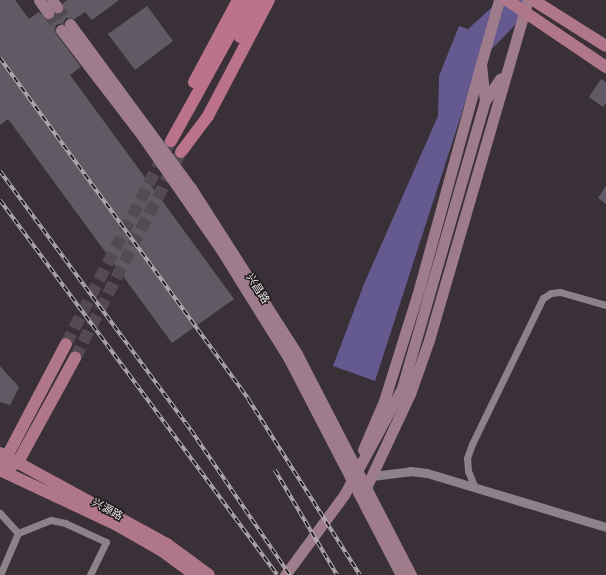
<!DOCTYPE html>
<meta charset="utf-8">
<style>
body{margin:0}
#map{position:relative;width:606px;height:575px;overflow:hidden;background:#3a3037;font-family:"DejaVu Sans","Noto Sans SC",sans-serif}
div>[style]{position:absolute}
.water>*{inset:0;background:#645a90}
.building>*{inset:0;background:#615a64}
.secondary-tunnel>*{height:11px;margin-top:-5.5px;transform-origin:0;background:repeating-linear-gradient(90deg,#544a51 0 11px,transparent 0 16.5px)}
.primary-tunnel>*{height:12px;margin-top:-6px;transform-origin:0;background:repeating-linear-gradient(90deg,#544a51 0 12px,transparent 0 18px)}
.minor>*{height:7px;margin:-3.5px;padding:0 3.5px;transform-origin:3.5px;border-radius:3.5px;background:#8e828a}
.tertiary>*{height:9px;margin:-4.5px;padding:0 4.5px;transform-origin:4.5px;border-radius:4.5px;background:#8e828a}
.secondary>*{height:11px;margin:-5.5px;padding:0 5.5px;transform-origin:5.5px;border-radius:5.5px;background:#9f7c8b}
.primary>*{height:12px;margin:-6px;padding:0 6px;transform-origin:6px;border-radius:6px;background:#b0778b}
.trunk>*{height:12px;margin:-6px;padding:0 6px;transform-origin:6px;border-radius:6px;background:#bb738c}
.rail>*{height:3.5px;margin-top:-1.75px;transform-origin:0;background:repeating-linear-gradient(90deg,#1f1a1d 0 6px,#b2aaaf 0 12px);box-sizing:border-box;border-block:1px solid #b2aaaf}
span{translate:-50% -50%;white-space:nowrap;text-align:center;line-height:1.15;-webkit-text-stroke:3px #1f1a1d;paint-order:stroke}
.street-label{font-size:11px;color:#e7e0e5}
</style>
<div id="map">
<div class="water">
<i style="clip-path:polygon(500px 0,534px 0,516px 24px,478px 63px,375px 381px,333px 366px,364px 284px,438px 116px,439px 76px,459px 26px,468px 29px)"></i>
</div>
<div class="building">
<i style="clip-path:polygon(0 0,15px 0,29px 19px,39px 12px,48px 20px,55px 14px,61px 12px,63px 3px,67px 0,119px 0,92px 20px,85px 12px,75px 19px,66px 18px,63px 23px,56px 25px,54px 31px,81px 67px,70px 75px,234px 299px,172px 343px,8px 119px,0 125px)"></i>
<i style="clip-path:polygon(147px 6px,173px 41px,135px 70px,108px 34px)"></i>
<i style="clip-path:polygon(601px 79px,606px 82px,606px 103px,603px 107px,589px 97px)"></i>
<i style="clip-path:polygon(606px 186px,606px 204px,598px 198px)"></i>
<i style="clip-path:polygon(0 366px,19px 387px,10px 405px,0 402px)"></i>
</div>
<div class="secondary-tunnel">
<i style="left:57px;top:7px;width:21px;rotate:53deg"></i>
<i style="left:48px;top:13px;width:21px;rotate:53deg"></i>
</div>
<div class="primary-tunnel">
<i style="left:66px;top:344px;width:229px;rotate:-62.7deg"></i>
<i style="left:75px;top:358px;width:232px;rotate:-62.8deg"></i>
</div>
<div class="minor">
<i style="left:475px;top:488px;width:18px;rotate:-112deg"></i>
<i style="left:468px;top:471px;width:13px;rotate:-94deg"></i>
<i style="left:467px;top:458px;width:15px;rotate:-70deg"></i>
<i style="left:472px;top:444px;width:162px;rotate:-64.1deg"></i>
<i style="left:543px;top:298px;width:9px;rotate:-32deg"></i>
<i style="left:551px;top:293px;width:9px;rotate:-6deg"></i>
<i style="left:560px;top:292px;width:48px;rotate:15.8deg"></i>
<i style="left:0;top:513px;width:27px;rotate:48deg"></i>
<i style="left:18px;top:533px;width:46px;rotate:113.2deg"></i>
<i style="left:18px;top:533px;width:35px;rotate:-22deg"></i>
<i style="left:51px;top:520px;width:14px;rotate:12deg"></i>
<i style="left:65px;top:523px;width:45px;rotate:24.9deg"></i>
<i style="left:106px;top:542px;width:37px;rotate:116deg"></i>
</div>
<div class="tertiary">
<i style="left:372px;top:476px;width:38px;rotate:-7deg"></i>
<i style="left:410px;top:471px;width:17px;rotate:7deg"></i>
<i style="left:427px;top:473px;width:187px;rotate:16.8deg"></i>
</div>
<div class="secondary">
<i style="left:39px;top:0;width:16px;rotate:55deg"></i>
<i style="left:52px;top:0;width:9px;rotate:54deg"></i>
<i style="left:499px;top:0;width:66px;rotate:105.7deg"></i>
<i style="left:481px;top:64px;width:37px;rotate:84deg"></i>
<i style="left:485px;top:101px;width:27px;rotate:-56deg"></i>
<i style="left:70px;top:24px;width:204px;rotate:53.6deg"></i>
<i style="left:191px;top:188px;width:197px;rotate:57.4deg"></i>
<i style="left:297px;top:354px;width:249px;rotate:62.7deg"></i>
<i style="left:61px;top:30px;width:135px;rotate:52.5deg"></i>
<i style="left:143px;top:137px;width:135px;rotate:55.3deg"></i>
<i style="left:220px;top:248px;width:131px;rotate:58.1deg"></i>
<i style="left:289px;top:359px;width:243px;rotate:62.6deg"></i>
<i style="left:363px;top:450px;width:53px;rotate:-66.8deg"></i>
<i style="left:384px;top:401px;width:117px;rotate:-72.6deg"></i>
<i style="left:419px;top:289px;width:233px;rotate:-74.6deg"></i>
<i style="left:364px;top:492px;width:108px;rotate:-64.9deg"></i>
<i style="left:410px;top:394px;width:57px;rotate:-70.6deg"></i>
<i style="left:429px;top:340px;width:354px;rotate:-73.8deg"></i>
<i style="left:285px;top:575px;width:99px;rotate:-53.6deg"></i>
<i style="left:344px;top:495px;width:122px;rotate:-61.5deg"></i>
<i style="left:402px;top:388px;width:299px;rotate:-73.9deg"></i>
</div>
<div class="primary">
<i style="left:507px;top:0;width:120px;rotate:34.1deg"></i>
<i style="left:533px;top:0;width:86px;rotate:32.2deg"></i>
<i style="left:0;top:453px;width:190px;rotate:28.6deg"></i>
<i style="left:167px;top:544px;width:52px;rotate:36.4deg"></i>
<i style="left:4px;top:462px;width:133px;rotate:-62.3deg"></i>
<i style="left:11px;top:466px;width:8px;rotate:-30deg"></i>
<i style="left:18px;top:462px;width:119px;rotate:-61.3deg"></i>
<i style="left:0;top:470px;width:127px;rotate:25.2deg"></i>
<i style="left:115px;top:524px;width:54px;rotate:29.9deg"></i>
<i style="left:162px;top:551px;width:41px;rotate:36deg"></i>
</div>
<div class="trunk">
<i style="left:240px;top:37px;width:42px;rotate:-62.8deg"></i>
<i style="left:194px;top:82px;width:93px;rotate:-61.8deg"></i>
<i style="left:171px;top:141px;width:161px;rotate:-61deg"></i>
<i style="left:181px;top:152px;width:45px;rotate:-53.1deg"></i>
<i style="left:208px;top:116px;width:131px;rotate:-62.3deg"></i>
</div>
<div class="rail">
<i style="left:0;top:58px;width:423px;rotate:53.9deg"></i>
<i style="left:249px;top:400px;width:207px;rotate:57.6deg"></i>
<i style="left:0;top:171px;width:322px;rotate:53.6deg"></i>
<i style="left:191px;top:430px;width:176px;rotate:55.7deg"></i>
<i style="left:0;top:200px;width:466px;rotate:53.5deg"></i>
<i style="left:275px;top:470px;width:122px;rotate:59.4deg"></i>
</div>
<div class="street-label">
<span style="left:257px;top:289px;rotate:58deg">兴昌路</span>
<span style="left:107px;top:510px;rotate:28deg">兴源路</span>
</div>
</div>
